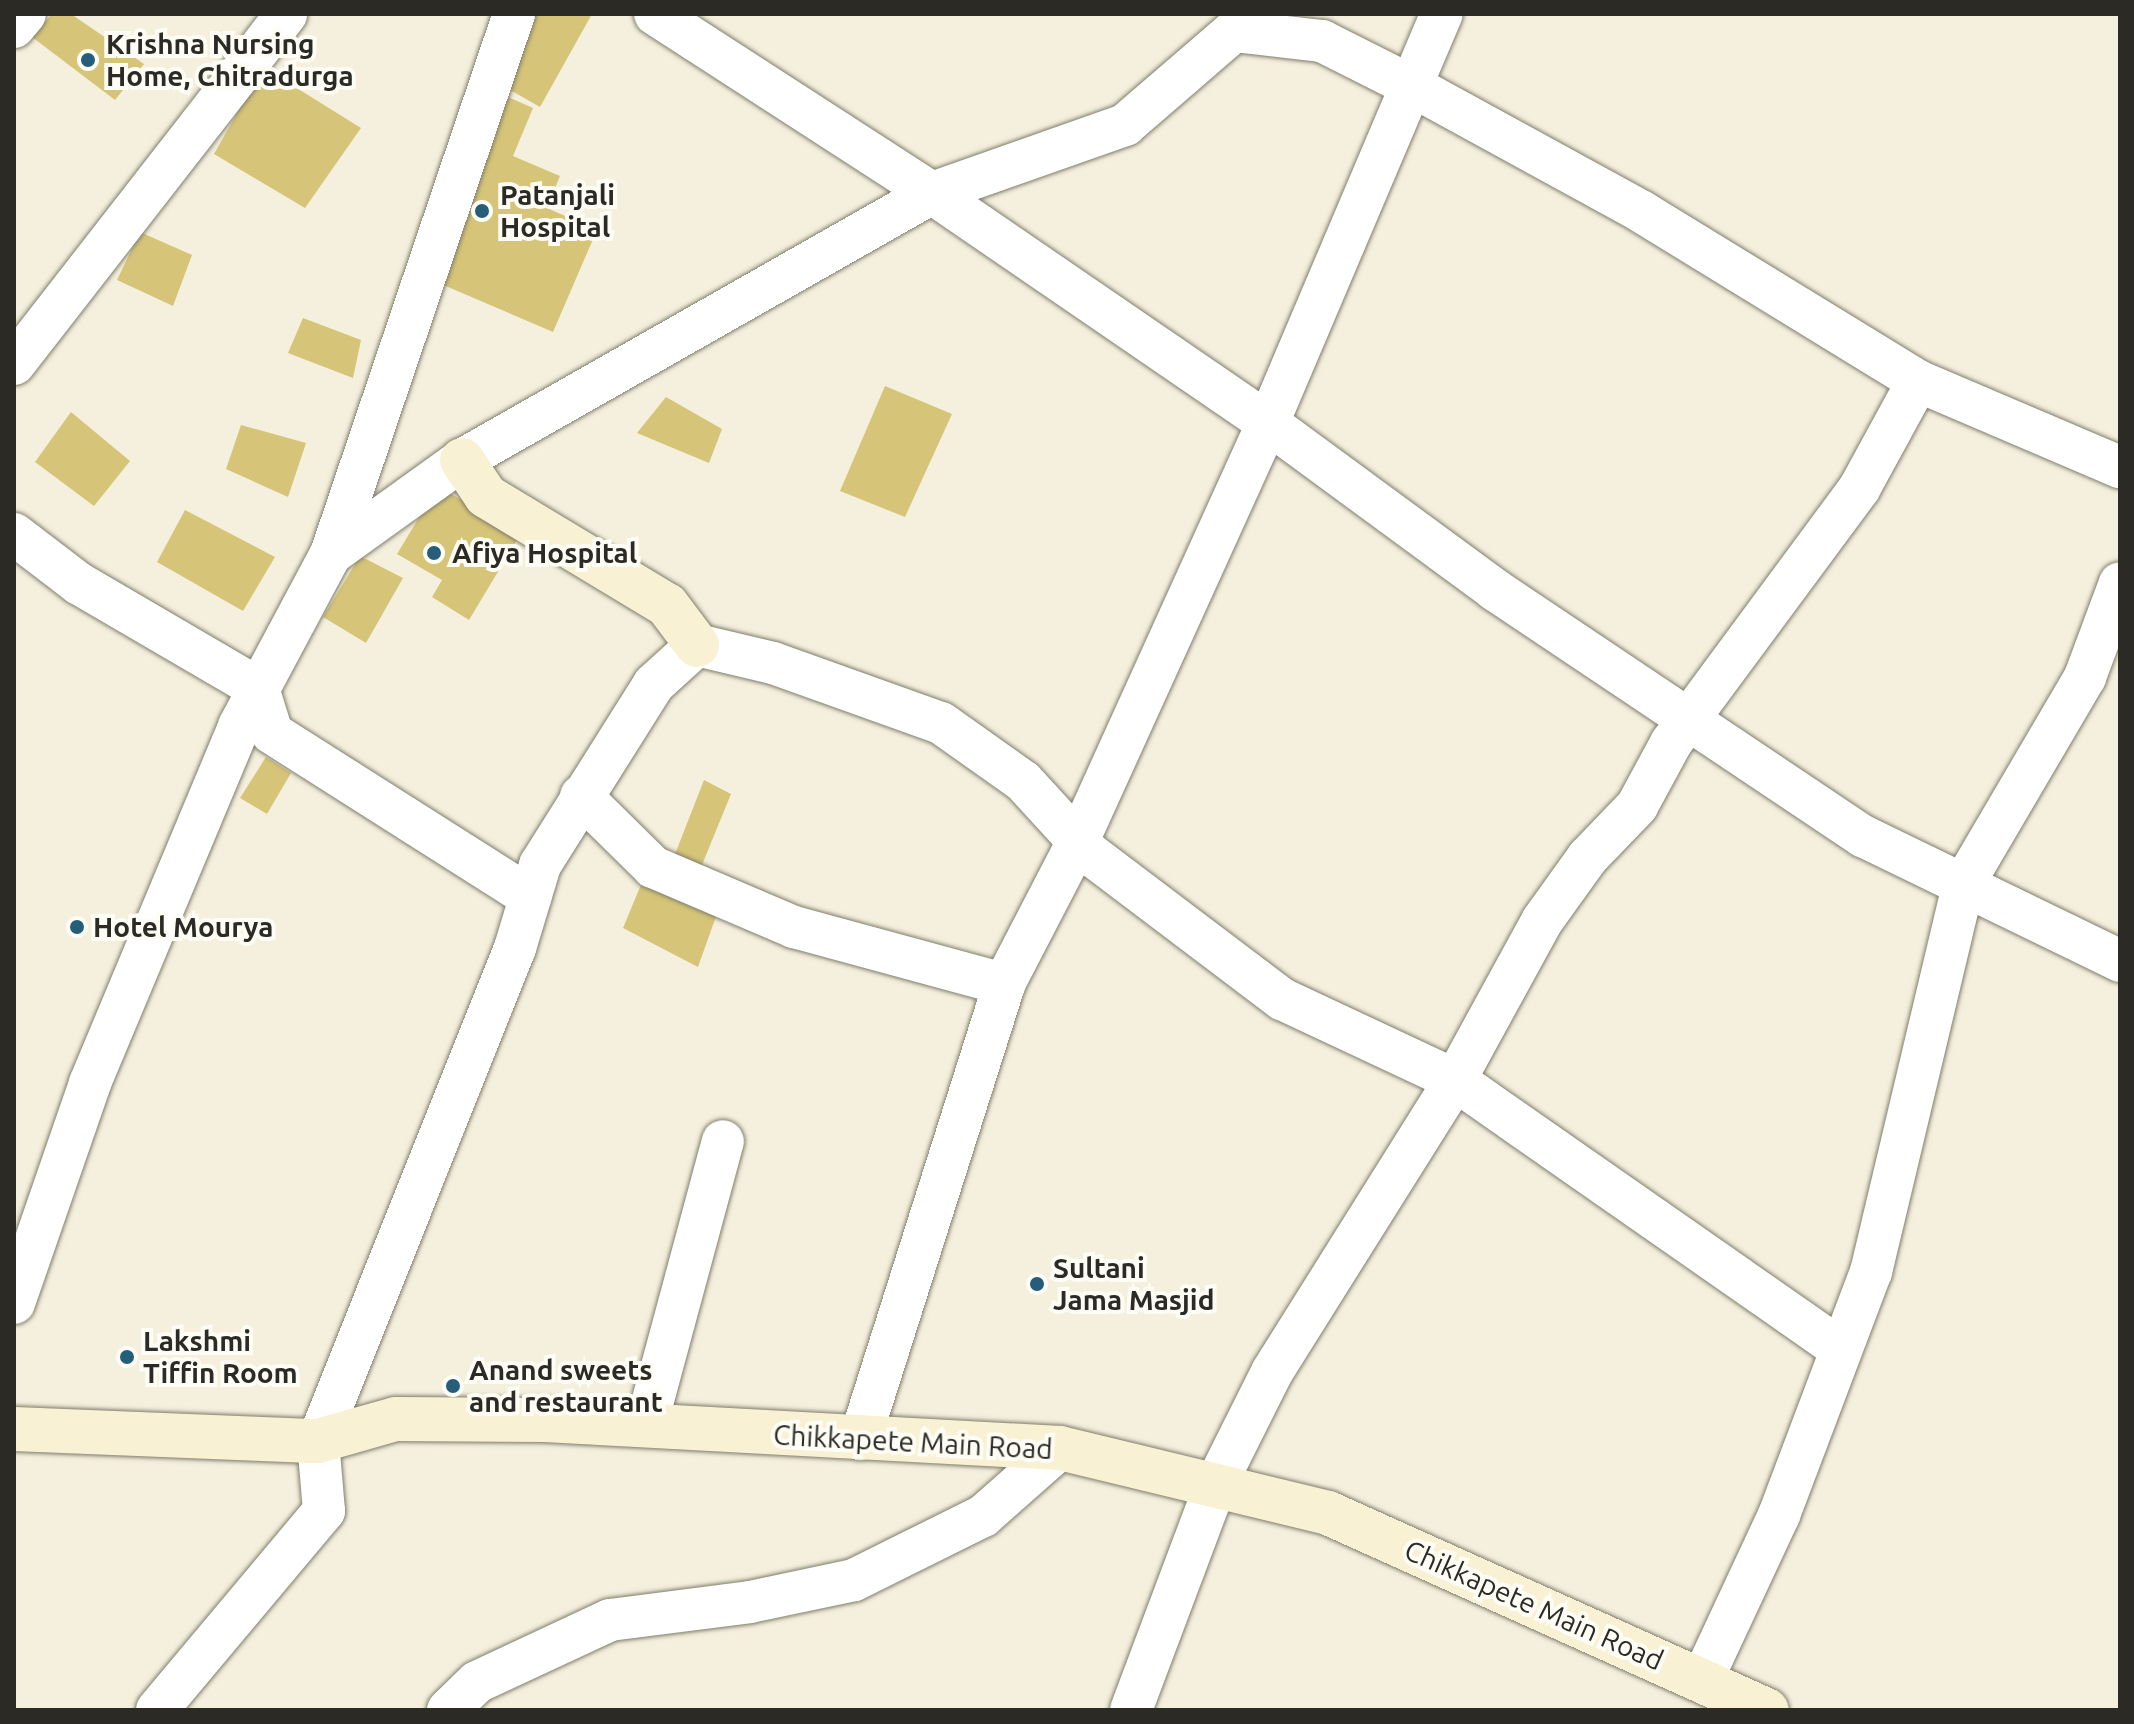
<!DOCTYPE html>
<style>
body{margin:0}
#map{position:relative;width:2134px;height:1724px;overflow:hidden;background:#f4f0dd;font-family:Ubuntu,sans-serif}
div>[style]{position:absolute}
.building>*{inset:0;background:#d6c578}
.roads{filter:drop-shadow(0 0 2px #807d6c) drop-shadow(0 0 2px #807d6c)}
.street>*{height:42px;margin:-21px;padding:0 21px;transform-origin:21px;border-radius:21px;background:#fff}
.secondary>*{height:44px;margin:-22px;padding:0 22px;transform-origin:22px;border-radius:22px;background:#f8f1d4}
.dots>*{width:22px;height:22px;translate:-50% -50%;box-sizing:border-box;border:4px solid #fefdf5;border-radius:50%}
span{translate:-50% -50%;white-space:nowrap;text-align:center;line-height:1.15;-webkit-text-stroke:8px #fefdf5;paint-order:stroke}
.poi-label{font-size:28px;color:#2c2a24;font-weight:700}
.left{translate:0 -50%;text-align:left}
.street-label{font-size:28px;color:#2c2a24}
.frame{position:absolute;inset:0;border:16px solid #2c2a24;pointer-events:none}
</style>
<div id="map">
<div class="building">
<i style="clip-path:polygon(52px 14px,71px 14px,144px 64px,115px 100px,32px 37px)"></i>
<i style="clip-path:polygon(534px 14px,592px 14px,540px 107px,496px 82px)"></i>
<i style="clip-path:polygon(263px 67px,361px 128px,305px 208px,214px 154px)"></i>
<i style="clip-path:polygon(492px 90px,533px 108px,513px 156px,560px 176px,547px 208px,597px 230px,553px 332px,413px 272px)"></i>
<i style="clip-path:polygon(140px 232px,192px 255px,173px 306px,117px 280px)"></i>
<i style="clip-path:polygon(303px 318px,361px 340px,353px 378px,288px 353px)"></i>
<i style="clip-path:polygon(885px 386px,952px 414px,905px 517px,840px 491px)"></i>
<i style="clip-path:polygon(666px 397px,722px 429px,709px 463px,637px 433px)"></i>
<i style="clip-path:polygon(71px 412px,130px 461px,94px 506px,35px 462px)"></i>
<i style="clip-path:polygon(241px 425px,306px 443px,288px 497px,226px 469px)"></i>
<i style="clip-path:polygon(438px 486px,520px 535px,469px 620px,432px 597px,442px 580px,397px 554px)"></i>
<i style="clip-path:polygon(185px 510px,275px 557px,243px 611px,157px 562px)"></i>
<i style="clip-path:polygon(360px 556px,403px 578px,366px 643px,323px 617px)"></i>
<i style="clip-path:polygon(266px 757px,291px 773px,267px 814px,240px 798px)"></i>
<i style="clip-path:polygon(704px 780px,731px 794px,695px 882px,670px 867px)"></i>
<i style="clip-path:polygon(645px 875px,719px 908px,698px 967px,623px 928px)"></i>
</div>
<div class="roads">
<div class="street">
<i style="left:655px;top:14px;width:330px;rotate:32.9deg"></i>
<i style="left:932px;top:193px;width:407px;rotate:34.4deg"></i>
<i style="left:1268px;top:423px;width:282px;rotate:36.3deg"></i>
<i style="left:1495px;top:590px;width:443px;rotate:33.8deg"></i>
<i style="left:1863px;top:836px;width:286px;rotate:25.9deg"></i>
<i style="left:14px;top:27px;width:17px;rotate:-50deg"></i>
<i style="left:14px;top:364px;width:443px;rotate:-52.1deg"></i>
<i style="left:14px;top:534px;width:81px;rotate:37.4deg"></i>
<i style="left:78px;top:583px;width:208px;rotate:30.3deg"></i>
<i style="left:258px;top:688px;width:47px;rotate:72.7deg"></i>
<i style="left:272px;top:733px;width:306px;rotate:32.4deg"></i>
<i style="left:331px;top:554px;width:570px;rotate:-71.28deg"></i>
<i style="left:581px;top:796px;width:101px;rotate:44.6deg"></i>
<i style="left:653px;top:867px;width:153px;rotate:23.1deg"></i>
<i style="left:794px;top:927px;width:218px;rotate:15.2deg"></i>
<i style="left:14px;top:1303px;width:233px;rotate:-70.9deg"></i>
<i style="left:90px;top:1083px;width:387px;rotate:-67.3deg"></i>
<i style="left:239px;top:726px;width:195px;rotate:-61.9deg"></i>
<i style="left:331px;top:554px;width:161px;rotate:-35.7deg"></i>
<i style="left:462px;top:460px;width:541px;rotate:-29.6deg"></i>
<i style="left:932px;top:193px;width:205px;rotate:-19.4deg"></i>
<i style="left:1125px;top:125px;width:144px;rotate:-40.8deg"></i>
<i style="left:1234px;top:31px;width:89px;rotate:6.5deg"></i>
<i style="left:1322px;top:41px;width:115px;rotate:26.8deg"></i>
<i style="left:1425px;top:93px;width:247px;rotate:28.7deg"></i>
<i style="left:1642px;top:212px;width:324px;rotate:31.5deg"></i>
<i style="left:646px;top:1426px;width:295px;rotate:-74.9deg"></i>
<i style="left:860px;top:1439px;width:477px;rotate:-72.4deg"></i>
<i style="left:1004px;top:984px;width:161px;rotate:-62.6deg"></i>
<i style="left:1078px;top:841px;width:459px;rotate:-65.6deg"></i>
<i style="left:1268px;top:423px;width:444px;rotate:-67deg"></i>
<i style="left:1702px;top:1680px;width:182px;rotate:-65deg"></i>
<i style="left:1779px;top:1515px;width:260px;rotate:-69.3deg"></i>
<i style="left:1871px;top:1272px;width:398px;rotate:-76.6deg"></i>
<i style="left:1963px;top:885px;width:241px;rotate:-59.6deg"></i>
<i style="left:2085px;top:677px;width:100px;rotate:-69.6deg"></i>
<i style="left:157px;top:1710px;width:260px;rotate:-50deg"></i>
<i style="left:324px;top:1511px;width:70px;rotate:-94.9deg"></i>
<i style="left:318px;top:1441px;width:531px;rotate:-68.22deg"></i>
<i style="left:515px;top:948px;width:87px;rotate:-73.2deg"></i>
<i style="left:540px;top:865px;width:214px;rotate:-57.8deg"></i>
<i style="left:654px;top:684px;width:58px;rotate:-42.2deg"></i>
<i style="left:697px;top:645px;width:78px;rotate:13.3deg"></i>
<i style="left:773px;top:663px;width:178px;rotate:19.7deg"></i>
<i style="left:941px;top:723px;width:100px;rotate:35.3deg"></i>
<i style="left:1023px;top:781px;width:99px;rotate:47.5deg"></i>
<i style="left:1090px;top:854px;width:241px;rotate:37.1deg"></i>
<i style="left:1282px;top:999px;width:191px;rotate:25.1deg"></i>
<i style="left:1455px;top:1080px;width:181px;rotate:-61.3deg"></i>
<i style="left:1542px;top:921px;width:79px;rotate:-54.3deg"></i>
<i style="left:1588px;top:857px;width:71px;rotate:-46.1deg"></i>
<i style="left:1637px;top:806px;width:72px;rotate:-61.6deg"></i>
<i style="left:1671px;top:743px;width:316px;rotate:-53.5deg"></i>
<i style="left:1859px;top:489px;width:123px;rotate:-61.4deg"></i>
<i style="left:1918px;top:381px;width:220px;rotate:23.1deg"></i>
<i style="left:448px;top:1710px;width:40px;rotate:-44deg"></i>
<i style="left:477px;top:1682px;width:147px;rotate:-25deg"></i>
<i style="left:610px;top:1620px;width:141px;rotate:-7.3deg"></i>
<i style="left:750px;top:1602px;width:106px;rotate:-11.9deg"></i>
<i style="left:854px;top:1580px;width:144px;rotate:-26.4deg"></i>
<i style="left:983px;top:1516px;width:103px;rotate:-41.4deg"></i>
<i style="left:1131px;top:1710px;width:239px;rotate:-69.4deg"></i>
<i style="left:1215px;top:1486px;width:127px;rotate:-63.4deg"></i>
<i style="left:1272px;top:1372px;width:345px;rotate:-57.9deg"></i>
<i style="left:1455px;top:1080px;width:470px;rotate:34.9deg"></i>
</div>
<div class="secondary">
<i style="left:462px;top:460px;width:43px;rotate:56.3deg"></i>
<i style="left:486px;top:496px;width:211px;rotate:31.1deg"></i>
<i style="left:667px;top:605px;width:50px;rotate:53.1deg"></i>
<i style="left:14px;top:1429px;width:304px;rotate:2.3deg"></i>
<i style="left:318px;top:1441px;width:81px;rotate:-15.8deg"></i>
<i style="left:396px;top:1419px;width:149px;rotate:0.4deg"></i>
<i style="left:545px;top:1420px;width:516px;rotate:3.11deg"></i>
<i style="left:1060px;top:1448px;width:276px;rotate:13.6deg"></i>
<i style="left:1328px;top:1513px;width:481px;rotate:24.2deg"></i>
</div>
</div>
<div class="dots">
<i style="left:88px;top:60px;background:#255e78"></i>
<i style="left:482px;top:211px;background:#255e78"></i>
<i style="left:434px;top:553px;background:#255e78"></i>
<i style="left:77px;top:927px;background:#255e78"></i>
<i style="left:1037px;top:1284px;background:#255e78"></i>
<i style="left:127px;top:1357px;background:#255e78"></i>
<i style="left:453px;top:1386px;background:#255e78"></i>
</div>
<div class="poi-label">
<span class="left" style="left:106px;top:60px">Krishna Nursing<br>Home, Chitradurga</span>
<span class="left" style="left:500px;top:211px">Patanjali<br>Hospital</span>
<span class="left" style="left:452px;top:553px">Afiya Hospital</span>
<span class="left" style="left:93px;top:927px">Hotel Mourya</span>
<span class="left" style="left:1053px;top:1284px">Sultani<br>Jama Masjid</span>
<span class="left" style="left:143px;top:1357px">Lakshmi<br>Tiffin Room</span>
<span class="left" style="left:469px;top:1386px">Anand sweets<br>and restaurant</span>
</div>
<div class="street-label">
<span style="left:913px;top:1442px;rotate:3deg">Chikkapete Main Road</span>
<span style="left:1534px;top:1605px;rotate:24deg">Chikkapete Main Road</span>
</div>
<div class="frame"></div>
</div>
